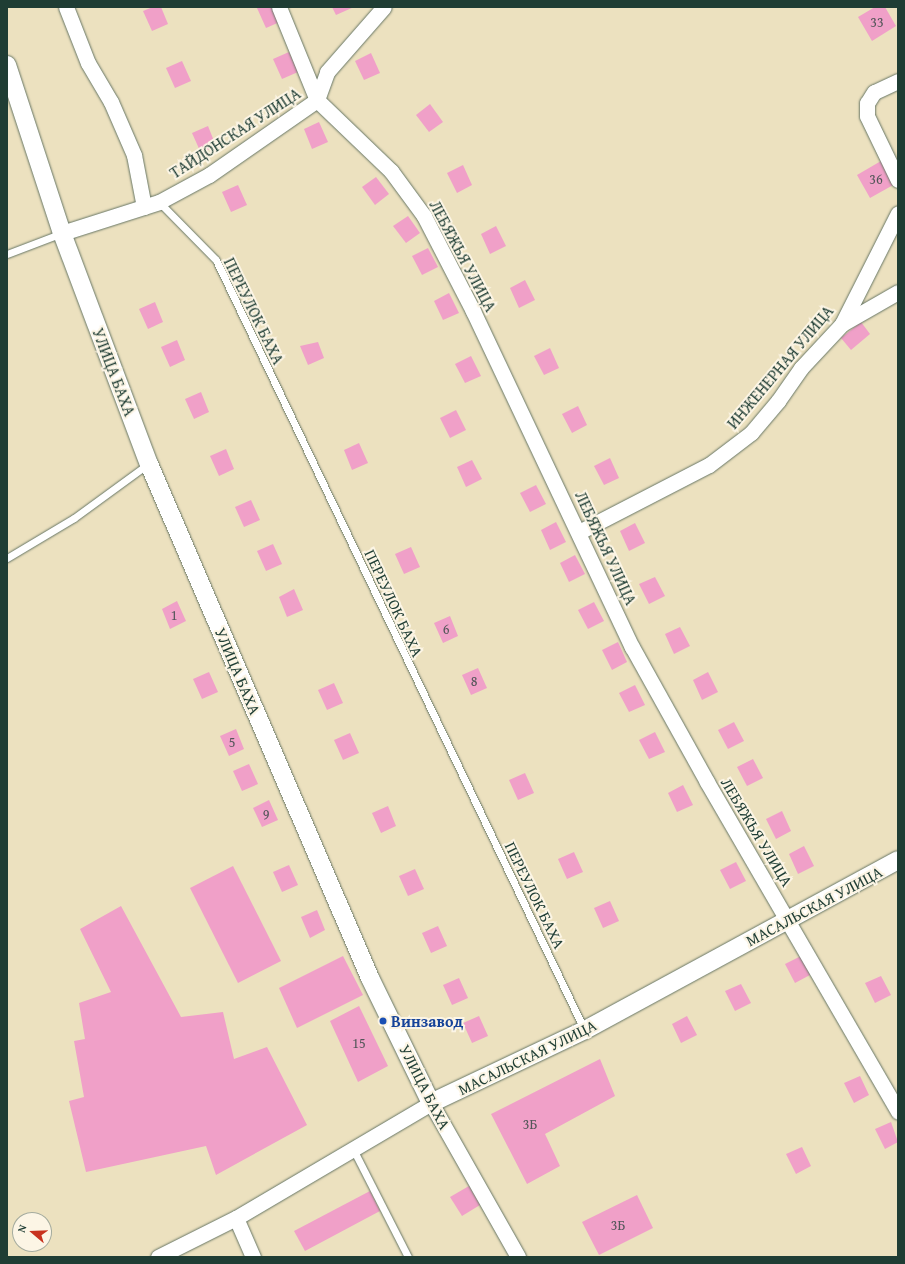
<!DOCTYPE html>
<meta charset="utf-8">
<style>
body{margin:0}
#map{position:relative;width:905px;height:1264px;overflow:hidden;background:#ece1bf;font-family:"Gentium Book Plus",serif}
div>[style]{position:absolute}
.building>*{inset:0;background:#f0a0c8}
.roads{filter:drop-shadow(0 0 1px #677665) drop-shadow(0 0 1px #677665)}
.service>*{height:7px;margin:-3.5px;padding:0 3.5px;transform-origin:3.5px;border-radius:3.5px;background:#fff}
.minor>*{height:15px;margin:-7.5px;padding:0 7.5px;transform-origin:7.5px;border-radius:7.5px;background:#fff}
.tertiary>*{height:18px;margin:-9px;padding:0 9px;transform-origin:9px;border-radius:9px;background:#fff}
.dots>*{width:11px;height:11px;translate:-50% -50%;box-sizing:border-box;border:2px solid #fcf5e5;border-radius:50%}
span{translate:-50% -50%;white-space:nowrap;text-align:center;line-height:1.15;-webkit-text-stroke:4px #fcf5e5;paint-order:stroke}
.number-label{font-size:14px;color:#535659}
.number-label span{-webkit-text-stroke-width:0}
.street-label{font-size:16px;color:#1f3d34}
.transit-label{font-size:16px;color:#164399;font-weight:700}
.left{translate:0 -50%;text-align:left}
.frame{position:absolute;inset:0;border:8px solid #1f3d34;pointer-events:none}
.north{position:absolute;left:12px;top:1212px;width:40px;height:40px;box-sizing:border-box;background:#fcf5e5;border:1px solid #a4ab9e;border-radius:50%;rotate:289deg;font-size:11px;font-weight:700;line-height:16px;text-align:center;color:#1f3d34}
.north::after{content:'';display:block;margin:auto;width:14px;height:18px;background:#c8321e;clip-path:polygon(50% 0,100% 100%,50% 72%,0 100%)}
</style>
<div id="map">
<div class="building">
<i style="clip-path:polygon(153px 7px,161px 7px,168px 24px,152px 31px,143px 11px)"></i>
<i style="clip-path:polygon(260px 7px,276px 7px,282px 21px,266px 28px,257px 8px)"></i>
<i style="clip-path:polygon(332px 7px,354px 7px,336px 15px)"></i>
<i style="clip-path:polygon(875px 7px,885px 7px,896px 26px,872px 41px,858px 17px)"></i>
<i style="clip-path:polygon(289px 52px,298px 72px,282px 79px,273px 59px)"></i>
<i style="clip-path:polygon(371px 53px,380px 73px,364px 80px,355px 61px)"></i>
<i style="clip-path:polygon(182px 61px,191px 81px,175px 88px,166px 68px)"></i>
<i style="clip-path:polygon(430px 104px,443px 122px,429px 132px,416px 115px)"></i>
<i style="clip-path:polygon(319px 122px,328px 142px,312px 149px,304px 129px)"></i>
<i style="clip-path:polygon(208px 126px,216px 146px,201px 153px,192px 133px)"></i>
<i style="clip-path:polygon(881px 161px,895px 184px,870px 198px,857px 175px)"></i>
<i style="clip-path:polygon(463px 165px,472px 185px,457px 193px,447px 173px)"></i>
<i style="clip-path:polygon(376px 177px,389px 194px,375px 205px,362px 187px)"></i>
<i style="clip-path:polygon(238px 185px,247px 205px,231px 212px,222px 192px)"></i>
<i style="clip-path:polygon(408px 216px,420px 233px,406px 243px,393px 226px)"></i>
<i style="clip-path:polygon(496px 226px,506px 246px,490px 254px,481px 234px)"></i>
<i style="clip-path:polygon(428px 248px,438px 267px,422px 275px,412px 256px)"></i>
<i style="clip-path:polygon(525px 280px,535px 300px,519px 308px,510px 288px)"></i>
<i style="clip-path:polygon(449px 293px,459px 313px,443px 320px,434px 301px)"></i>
<i style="clip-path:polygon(155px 302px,163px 322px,148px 329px,139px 309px)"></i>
<i style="clip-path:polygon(861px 322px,870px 334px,851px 350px,841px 338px)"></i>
<i style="clip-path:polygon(177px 340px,185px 360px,170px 367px,161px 347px)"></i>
<i style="clip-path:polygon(318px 342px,324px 358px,308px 365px,300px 346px)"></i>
<i style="clip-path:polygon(550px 348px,559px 368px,544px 375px,534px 356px)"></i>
<i style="clip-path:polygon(471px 356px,481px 376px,465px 383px,455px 364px)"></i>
<i style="clip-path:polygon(201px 392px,209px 412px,194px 419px,185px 399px)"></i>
<i style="clip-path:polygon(578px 406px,587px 425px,572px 433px,562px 414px)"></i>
<i style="clip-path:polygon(456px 410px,466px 430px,450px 438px,440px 418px)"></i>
<i style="clip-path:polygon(359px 443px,368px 463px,352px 470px,344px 450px)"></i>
<i style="clip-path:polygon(226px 449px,234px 469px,219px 476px,210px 456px)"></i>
<i style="clip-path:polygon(610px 458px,619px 478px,604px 485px,594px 466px)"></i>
<i style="clip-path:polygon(472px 460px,482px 479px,466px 487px,457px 467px)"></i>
<i style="clip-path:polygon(536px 485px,546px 504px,530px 512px,520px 493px)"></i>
<i style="clip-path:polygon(251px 500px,260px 520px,244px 527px,235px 507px)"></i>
<i style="clip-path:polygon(556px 522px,566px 542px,550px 550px,541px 530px)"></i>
<i style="clip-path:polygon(635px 523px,645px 543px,629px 551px,620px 531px)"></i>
<i style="clip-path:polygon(273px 544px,282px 564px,266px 571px,257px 551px)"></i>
<i style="clip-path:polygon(411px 547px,420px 567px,404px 574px,395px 554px)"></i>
<i style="clip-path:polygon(575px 555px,585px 574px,569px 582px,560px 563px)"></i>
<i style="clip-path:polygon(655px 577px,665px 596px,649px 604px,639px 584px)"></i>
<i style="clip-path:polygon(294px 589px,303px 610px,287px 617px,279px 597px)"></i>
<i style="clip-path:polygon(177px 601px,186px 621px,170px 629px,162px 609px)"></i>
<i style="clip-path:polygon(594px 602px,604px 621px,588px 629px,578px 610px)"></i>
<i style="clip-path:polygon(450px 616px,458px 636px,443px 643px,434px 623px)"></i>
<i style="clip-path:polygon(680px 627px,690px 646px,674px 654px,665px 634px)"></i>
<i style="clip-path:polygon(618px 642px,627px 662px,612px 670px,602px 650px)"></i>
<i style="clip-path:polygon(478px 668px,487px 688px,471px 695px,462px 675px)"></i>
<i style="clip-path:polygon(209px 672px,218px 692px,202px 699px,193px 679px)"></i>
<i style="clip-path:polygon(708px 672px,718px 692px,702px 700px,693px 680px)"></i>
<i style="clip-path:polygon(334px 683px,343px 703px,327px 710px,318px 690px)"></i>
<i style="clip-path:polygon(635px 685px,645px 705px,629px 712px,619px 693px)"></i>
<i style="clip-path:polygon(734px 722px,744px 741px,728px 749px,718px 730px)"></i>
<i style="clip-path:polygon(236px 729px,244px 749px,229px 756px,220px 736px)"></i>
<i style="clip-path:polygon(655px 732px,665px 752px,649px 759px,639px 740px)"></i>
<i style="clip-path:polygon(350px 733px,359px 753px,343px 760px,334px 740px)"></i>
<i style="clip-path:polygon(753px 759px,763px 778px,747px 786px,737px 767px)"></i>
<i style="clip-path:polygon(249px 764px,258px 784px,242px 791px,233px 771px)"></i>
<i style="clip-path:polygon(525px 773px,534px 793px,518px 800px,509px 780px)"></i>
<i style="clip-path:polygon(683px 785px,693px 805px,677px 812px,668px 793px)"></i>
<i style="clip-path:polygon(269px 800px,278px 820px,262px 827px,253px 808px)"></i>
<i style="clip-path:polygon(388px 806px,396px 826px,381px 833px,372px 813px)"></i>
<i style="clip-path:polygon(782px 811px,791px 831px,776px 839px,766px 819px)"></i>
<i style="clip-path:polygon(804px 846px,814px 866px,798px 874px,789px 854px)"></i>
<i style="clip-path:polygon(574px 852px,583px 872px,567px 879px,558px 859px)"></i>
<i style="clip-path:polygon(736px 862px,746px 881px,730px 889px,720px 870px)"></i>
<i style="clip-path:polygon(289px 865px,298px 885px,282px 892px,273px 872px)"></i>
<i style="clip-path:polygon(233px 866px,281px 961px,238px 983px,190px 888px)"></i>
<i style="clip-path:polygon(415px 869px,424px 889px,408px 896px,399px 876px)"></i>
<i style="clip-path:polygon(610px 901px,619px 921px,603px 928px,594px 908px)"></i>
<i style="clip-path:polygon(121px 906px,181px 1017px,223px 1012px,234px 1059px,267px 1047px,307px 1125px,216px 1175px,206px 1146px,86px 1172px,69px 1101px,84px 1097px,74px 1041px,85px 1039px,79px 1003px,111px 992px,80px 929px)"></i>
<i style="clip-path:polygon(317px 910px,325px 930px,310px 938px,301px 917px)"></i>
<i style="clip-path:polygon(438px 926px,447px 946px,431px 953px,422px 933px)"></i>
<i style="clip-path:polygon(343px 956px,363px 995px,297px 1028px,279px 988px)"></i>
<i style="clip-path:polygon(801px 956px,810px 975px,795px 983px,785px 964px)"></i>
<i style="clip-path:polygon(881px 976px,891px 995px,875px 1003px,865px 983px)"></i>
<i style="clip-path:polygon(459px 978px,468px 998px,452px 1005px,443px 985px)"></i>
<i style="clip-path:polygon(741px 984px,751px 1003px,735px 1011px,725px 991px)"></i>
<i style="clip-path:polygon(359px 1006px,388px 1066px,358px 1082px,330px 1021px)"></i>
<i style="clip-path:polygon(479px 1016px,488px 1036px,472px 1043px,463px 1023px)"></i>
<i style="clip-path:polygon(687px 1016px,697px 1035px,681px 1043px,672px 1024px)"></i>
<i style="clip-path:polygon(600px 1059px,615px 1096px,545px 1134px,560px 1166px,527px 1184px,491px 1114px)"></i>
<i style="clip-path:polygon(860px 1076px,869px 1095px,854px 1103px,844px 1083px)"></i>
<i style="clip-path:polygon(891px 1122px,898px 1142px,885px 1149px,875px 1129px)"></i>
<i style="clip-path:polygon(802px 1147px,811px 1166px,796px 1174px,786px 1154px)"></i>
<i style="clip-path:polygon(469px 1186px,480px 1205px,462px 1216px,450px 1197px)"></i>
<i style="clip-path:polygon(370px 1191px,380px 1211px,305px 1251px,294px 1231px)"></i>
<i style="clip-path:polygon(637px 1195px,653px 1228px,599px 1255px,582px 1222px)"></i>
</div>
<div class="roads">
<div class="service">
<i style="left:159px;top:202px;width:81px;rotate:45.5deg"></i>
<i style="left:216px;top:260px;width:853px;rotate:64.43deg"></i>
<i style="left:7px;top:254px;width:59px;rotate:-20.9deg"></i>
<i style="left:7px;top:558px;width:78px;rotate:-30.8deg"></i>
<i style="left:74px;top:518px;width:92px;rotate:-36.1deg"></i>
<i style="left:353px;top:1149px;width:121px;rotate:63deg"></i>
</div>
<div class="minor">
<i style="left:66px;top:7px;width:60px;rotate:68.6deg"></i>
<i style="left:88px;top:63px;width:45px;rotate:59.5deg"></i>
<i style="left:111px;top:102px;width:58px;rotate:66.5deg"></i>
<i style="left:134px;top:155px;width:53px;rotate:79.1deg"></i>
<i style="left:279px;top:7px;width:100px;rotate:67.8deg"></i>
<i style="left:317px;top:100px;width:103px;rotate:43.8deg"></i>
<i style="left:391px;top:171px;width:56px;rotate:53.7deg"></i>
<i style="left:424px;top:216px;width:107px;rotate:62.7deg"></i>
<i style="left:473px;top:311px;width:372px;rotate:64.7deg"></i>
<i style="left:632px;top:647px;width:154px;rotate:60.9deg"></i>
<i style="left:707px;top:782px;width:381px;rotate:59.9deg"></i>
<i style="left:898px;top:81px;width:26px;rotate:155deg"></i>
<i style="left:874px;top:92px;width:13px;rotate:122deg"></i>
<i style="left:867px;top:103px;width:13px;rotate:90deg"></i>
<i style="left:867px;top:116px;width:71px;rotate:64.2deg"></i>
<i style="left:62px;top:233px;width:102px;rotate:-17.7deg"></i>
<i style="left:159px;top:202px;width:57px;rotate:-28.4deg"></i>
<i style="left:209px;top:175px;width:131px;rotate:-34.8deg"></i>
<i style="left:317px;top:100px;width:30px;rotate:-70deg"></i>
<i style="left:327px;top:72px;width:86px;rotate:-48.8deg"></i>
<i style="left:842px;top:324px;width:64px;rotate:-29.7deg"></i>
<i style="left:579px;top:532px;width:146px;rotate:-27.3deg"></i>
<i style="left:709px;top:465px;width:53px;rotate:-37.3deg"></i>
<i style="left:751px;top:433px;width:42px;rotate:-49.8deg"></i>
<i style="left:778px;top:401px;width:40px;rotate:-55.1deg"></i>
<i style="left:801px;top:368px;width:60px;rotate:-47deg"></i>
<i style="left:842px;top:324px;width:124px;rotate:-63.2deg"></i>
<i style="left:236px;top:1218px;width:43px;rotate:66.4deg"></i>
<i style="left:158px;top:1257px;width:87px;rotate:-26.6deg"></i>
<i style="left:236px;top:1218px;width:226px;rotate:-30.5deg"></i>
<i style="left:431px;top:1103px;width:177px;rotate:60.5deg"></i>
</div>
<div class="tertiary">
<i style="left:7px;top:65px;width:177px;rotate:71.9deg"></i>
<i style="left:62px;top:233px;width:247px;rotate:69.4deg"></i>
<i style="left:149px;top:464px;width:559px;rotate:66.73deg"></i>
<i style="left:370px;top:978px;width:139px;rotate:64deg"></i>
<i style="left:431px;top:1103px;width:170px;rotate:-25.4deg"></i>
<i style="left:585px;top:1030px;width:356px;rotate:-28.5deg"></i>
</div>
</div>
<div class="dots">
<i style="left:383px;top:1021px;background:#1a4fb4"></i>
</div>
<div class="number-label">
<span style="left:877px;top:22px">33</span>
<span style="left:876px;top:179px">36</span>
<span style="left:174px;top:615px">1</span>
<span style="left:446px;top:629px">6</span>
<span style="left:474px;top:681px">8</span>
<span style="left:232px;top:742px">5</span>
<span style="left:266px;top:814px">9</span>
<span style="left:359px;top:1043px">15</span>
<span style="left:530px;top:1124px">3Б</span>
<span style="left:618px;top:1225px">3Б</span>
</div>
<div class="street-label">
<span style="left:235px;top:133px;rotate:-33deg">ТАЙДОНСКАЯ УЛИЦА</span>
<span style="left:463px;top:256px;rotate:62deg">ЛЕБЯЖЬЯ УЛИЦА</span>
<span style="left:254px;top:311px;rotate:64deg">ПЕРЕУЛОК БАХА</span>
<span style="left:780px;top:367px;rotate:-50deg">ИНЖЕНЕРНАЯ УЛИЦА</span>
<span style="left:114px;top:372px;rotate:69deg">УЛИЦА БАХА</span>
<span style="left:606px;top:548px;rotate:65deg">ЛЕБЯЖЬЯ УЛИЦА</span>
<span style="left:394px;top:603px;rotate:65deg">ПЕРЕУЛОК БАХА</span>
<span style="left:238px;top:671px;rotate:67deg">УЛИЦА БАХА</span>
<span style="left:757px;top:832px;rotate:59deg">ЛЕБЯЖЬЯ УЛИЦА</span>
<span style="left:535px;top:895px;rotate:64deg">ПЕРЕУЛОК БАХА</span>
<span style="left:814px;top:906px;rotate:-28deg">МАСАЛЬСКАЯ УЛИЦА</span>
<span style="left:527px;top:1057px;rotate:-26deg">МАСАЛЬСКАЯ УЛИЦА</span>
<span style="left:425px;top:1087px;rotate:63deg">УЛИЦА БАХА</span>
</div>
<div class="transit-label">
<span class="left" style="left:391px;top:1021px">Винзавод</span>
</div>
<div class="frame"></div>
<div class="north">N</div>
</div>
